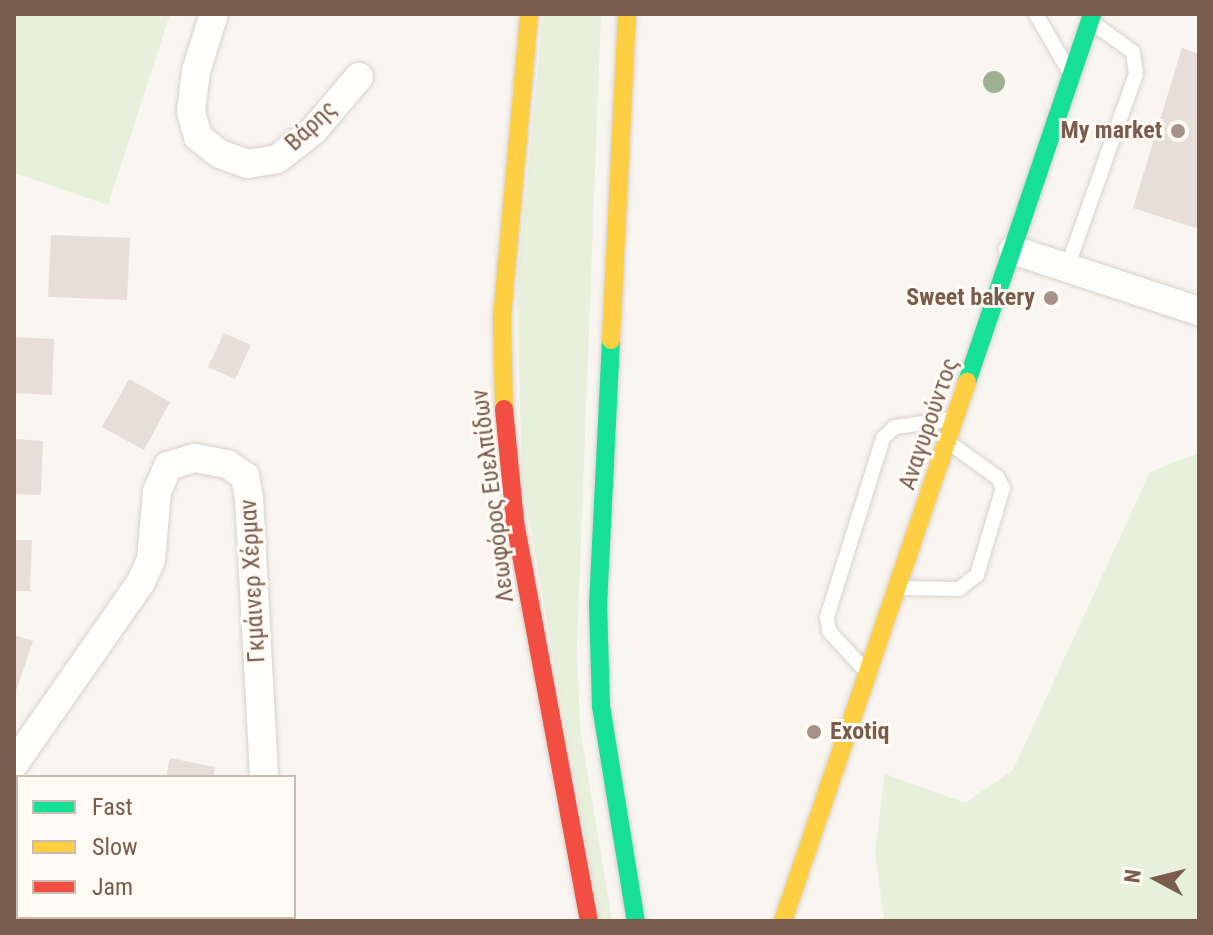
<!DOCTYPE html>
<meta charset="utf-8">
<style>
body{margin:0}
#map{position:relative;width:1213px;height:935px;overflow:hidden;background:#f9f5f0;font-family:"Roboto Condensed",sans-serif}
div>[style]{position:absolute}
.green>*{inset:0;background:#e7f0db}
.building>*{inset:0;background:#e6ded7}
.roads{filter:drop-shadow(0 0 2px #d7d1cb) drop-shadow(0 0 2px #d7d1cb)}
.lane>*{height:14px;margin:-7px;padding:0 7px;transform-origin:7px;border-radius:7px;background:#fefefd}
.street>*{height:28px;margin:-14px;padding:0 14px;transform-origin:14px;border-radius:14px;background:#fefefd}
.fast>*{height:18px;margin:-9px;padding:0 9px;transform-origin:9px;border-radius:9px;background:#16e098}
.slow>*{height:18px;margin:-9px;padding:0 9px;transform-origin:9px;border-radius:9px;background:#ffcf43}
.jam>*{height:18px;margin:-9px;padding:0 9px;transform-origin:9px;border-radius:9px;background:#f24e42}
.trees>*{width:22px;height:22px;margin:-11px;border-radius:50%;background:#9eb190}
.dots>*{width:22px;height:22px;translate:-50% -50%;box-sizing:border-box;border:4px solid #fffaf3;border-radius:50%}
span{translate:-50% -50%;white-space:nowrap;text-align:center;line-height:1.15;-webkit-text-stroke:6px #fffaf3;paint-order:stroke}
.street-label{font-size:24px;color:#7a5c4d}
.poi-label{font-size:24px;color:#7a5c4d;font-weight:700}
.right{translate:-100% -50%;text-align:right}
.left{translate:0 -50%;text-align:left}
.frame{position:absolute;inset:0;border:16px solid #7a5c4d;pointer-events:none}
.legend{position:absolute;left:16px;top:775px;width:280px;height:144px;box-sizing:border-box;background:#fffaf3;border:2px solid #cabbb1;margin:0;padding:10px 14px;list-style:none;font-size:24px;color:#7a5c4d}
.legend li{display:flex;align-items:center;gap:16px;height:40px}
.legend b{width:40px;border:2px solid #cabbb1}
.north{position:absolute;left:1117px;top:839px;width:80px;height:80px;-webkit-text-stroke:6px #fffaf3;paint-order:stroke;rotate:277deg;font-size:22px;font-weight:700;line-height:32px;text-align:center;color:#7a5c4d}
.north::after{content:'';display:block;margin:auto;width:28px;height:36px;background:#7a5c4d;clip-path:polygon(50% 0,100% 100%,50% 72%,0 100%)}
</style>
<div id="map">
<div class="green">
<i style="clip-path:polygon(14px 14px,170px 14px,108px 205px,14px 173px)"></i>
<i style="clip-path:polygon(543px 14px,601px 14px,577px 645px,580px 728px,612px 921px,600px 921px,522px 479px,517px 288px)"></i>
<i style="clip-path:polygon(1199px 453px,1199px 921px,884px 921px,875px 851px,885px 774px,965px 803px,1013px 770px,1150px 472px)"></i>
<i style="clip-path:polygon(14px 824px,18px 917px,226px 917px,224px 921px,14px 921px)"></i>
</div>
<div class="building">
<i style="clip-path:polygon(1182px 48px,1199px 54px,1199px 229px,1133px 208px)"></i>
<i style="clip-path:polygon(51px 235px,130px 238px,127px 300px,48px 297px)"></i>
<i style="clip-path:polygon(224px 333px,251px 345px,235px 379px,208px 367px)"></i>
<i style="clip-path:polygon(14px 337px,54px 339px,52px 395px,14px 393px)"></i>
<i style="clip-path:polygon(129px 379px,170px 402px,144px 450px,102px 427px)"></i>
<i style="clip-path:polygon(14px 439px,43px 441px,41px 495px,14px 494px)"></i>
<i style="clip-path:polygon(14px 540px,32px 540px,30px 591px,14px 591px)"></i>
<i style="clip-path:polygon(14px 635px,33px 641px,15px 694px,14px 694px)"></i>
<i style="clip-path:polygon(170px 758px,215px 767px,213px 777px,166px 777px)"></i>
</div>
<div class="roads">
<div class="lane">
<i style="left:1036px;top:14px;width:62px;rotate:60.1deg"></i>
<i style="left:1068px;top:265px;width:203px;rotate:-70.4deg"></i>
<i style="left:1136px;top:74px;width:22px;rotate:-98deg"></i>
<i style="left:1133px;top:52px;width:49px;rotate:-144.1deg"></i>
<i style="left:900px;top:588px;width:59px;rotate:1deg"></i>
<i style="left:959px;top:589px;width:23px;rotate:-38deg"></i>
<i style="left:977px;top:575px;width:91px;rotate:-73.4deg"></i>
<i style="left:1003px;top:488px;width:11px;rotate:-117deg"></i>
<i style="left:998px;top:478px;width:62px;rotate:-144.2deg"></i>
<i style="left:864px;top:669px;width:52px;rotate:-132.6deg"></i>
<i style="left:829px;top:631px;width:14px;rotate:-98deg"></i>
<i style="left:827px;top:617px;width:188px;rotate:-72.6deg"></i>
<i style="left:883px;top:438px;width:16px;rotate:-43deg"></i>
<i style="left:895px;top:427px;width:58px;rotate:-8deg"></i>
</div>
<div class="street">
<i style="left:214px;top:14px;width:60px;rotate:107.5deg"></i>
<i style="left:196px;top:71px;width:41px;rotate:97deg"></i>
<i style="left:191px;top:112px;width:26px;rotate:74deg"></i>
<i style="left:198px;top:137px;width:28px;rotate:38deg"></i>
<i style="left:220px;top:154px;width:29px;rotate:20deg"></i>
<i style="left:247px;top:164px;width:30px;rotate:-9deg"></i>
<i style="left:277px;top:159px;width:46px;rotate:-37.9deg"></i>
<i style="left:313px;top:131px;width:71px;rotate:-49.6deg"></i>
<i style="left:1013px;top:250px;width:196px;rotate:18.2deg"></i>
<i style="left:14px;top:764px;width:222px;rotate:-55.1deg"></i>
<i style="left:141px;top:582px;width:24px;rotate:-66deg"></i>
<i style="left:151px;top:560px;width:68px;rotate:-85deg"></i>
<i style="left:157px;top:492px;width:28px;rotate:-67deg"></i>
<i style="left:168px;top:466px;width:28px;rotate:-17deg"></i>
<i style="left:195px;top:458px;width:33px;rotate:11deg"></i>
<i style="left:227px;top:464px;width:22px;rotate:34deg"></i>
<i style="left:245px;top:476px;width:22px;rotate:80deg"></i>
<i style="left:249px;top:498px;width:279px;rotate:86.9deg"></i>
<i style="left:263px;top:921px;width:4px;rotate:-76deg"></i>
</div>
<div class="fast">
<i style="left:611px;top:340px;width:264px;rotate:92.8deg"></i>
<i style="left:598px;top:604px;width:102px;rotate:88.3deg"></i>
<i style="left:601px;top:706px;width:218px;rotate:80.8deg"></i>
<i style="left:967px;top:382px;width:389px;rotate:-71.2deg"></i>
</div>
<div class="slow">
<i style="left:611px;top:340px;width:326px;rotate:-87.2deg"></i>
<i style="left:504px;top:409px;width:91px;rotate:-91.3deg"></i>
<i style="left:502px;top:318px;width:305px;rotate:-84.9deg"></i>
<i style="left:783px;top:921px;width:570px;rotate:-71.15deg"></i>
</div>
<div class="jam">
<i style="left:504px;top:409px;width:114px;rotate:84.4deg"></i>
<i style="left:515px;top:522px;width:406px;rotate:79.5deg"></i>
</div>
</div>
<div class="trees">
<i style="left:994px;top:82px"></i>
</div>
<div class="dots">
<i style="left:1178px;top:131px;background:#a69286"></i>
<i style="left:1051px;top:298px;background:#a69286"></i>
<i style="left:814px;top:732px;background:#a69286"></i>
</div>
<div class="street-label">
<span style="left:311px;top:126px;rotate:-44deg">Βάρης</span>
<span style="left:929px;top:424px;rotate:-71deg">Αναγυρούντος</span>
<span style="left:493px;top:496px;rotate:-97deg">Λεωφόρος Ευελπίδων</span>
<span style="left:253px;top:581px;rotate:-93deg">Γκμάινερ Χέρμαν</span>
</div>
<div class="poi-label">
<span class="right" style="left:1162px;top:131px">My market</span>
<span class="right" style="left:1035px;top:298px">Sweet bakery</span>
<span class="left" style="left:830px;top:732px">Exotiq</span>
</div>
<div class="frame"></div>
<ul class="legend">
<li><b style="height:10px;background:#16e098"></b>Fast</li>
<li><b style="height:10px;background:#ffcf43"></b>Slow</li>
<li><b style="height:10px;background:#f24e42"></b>Jam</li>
</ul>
<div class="north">N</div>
</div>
